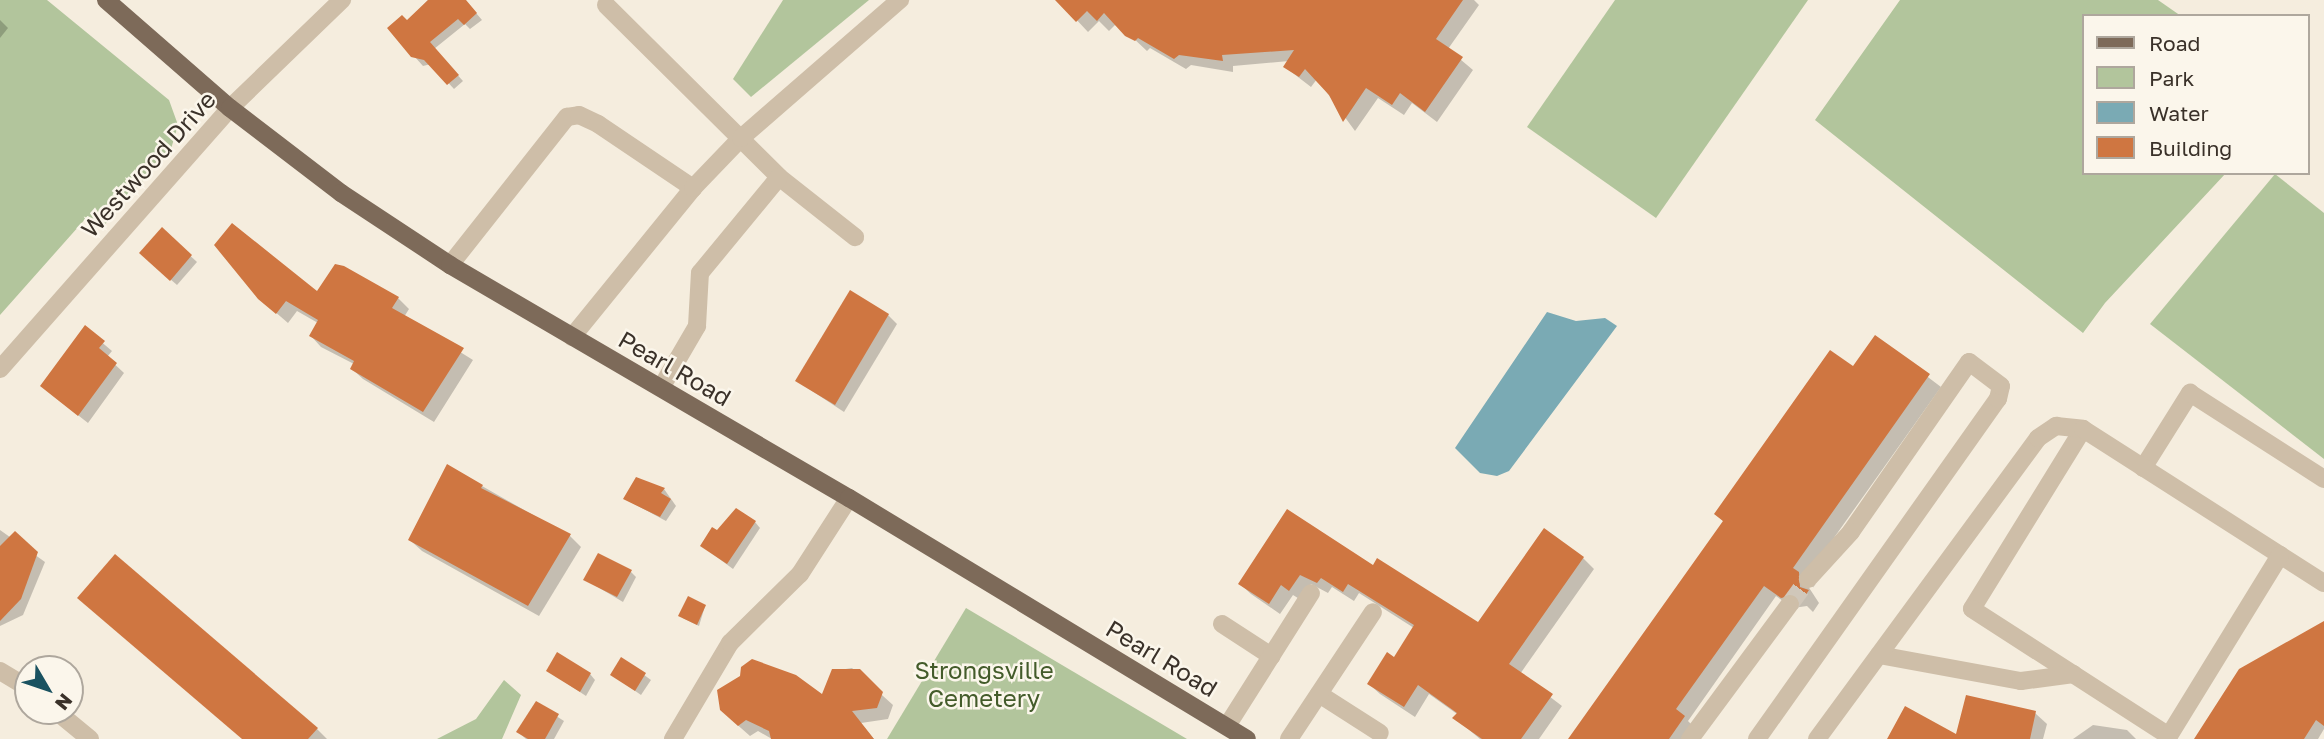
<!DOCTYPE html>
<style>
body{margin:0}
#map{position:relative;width:2324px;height:739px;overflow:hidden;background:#f5edde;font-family:"Golos Text",sans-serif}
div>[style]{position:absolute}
.green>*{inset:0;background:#b2c59c}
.water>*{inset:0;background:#7aaab4}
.shadow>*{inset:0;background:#0003}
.building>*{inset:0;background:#cf7641}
.minor-tunnel>*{height:18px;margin-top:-9px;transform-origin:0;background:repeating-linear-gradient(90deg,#d0c7ba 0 18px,transparent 0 27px)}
.minor>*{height:18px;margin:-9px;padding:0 9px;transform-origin:9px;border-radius:9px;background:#cebea8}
.major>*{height:18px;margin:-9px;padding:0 9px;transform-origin:9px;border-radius:9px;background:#7d6a59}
span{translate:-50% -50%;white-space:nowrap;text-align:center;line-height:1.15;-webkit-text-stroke:5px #fbf6eb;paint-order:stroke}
.street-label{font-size:24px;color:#3a3129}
.park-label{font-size:24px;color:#435b2a}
.legend{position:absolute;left:2082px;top:14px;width:228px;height:161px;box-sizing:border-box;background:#fbf6eb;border:2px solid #aea79d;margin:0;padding:9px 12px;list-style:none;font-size:21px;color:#3a3129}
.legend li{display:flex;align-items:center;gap:14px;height:35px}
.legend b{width:35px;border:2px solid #aea79d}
.north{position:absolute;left:14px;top:655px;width:70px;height:70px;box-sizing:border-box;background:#fbf6eb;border:2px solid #aea79d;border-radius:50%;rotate:129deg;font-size:19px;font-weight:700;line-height:28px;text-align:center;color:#3a3129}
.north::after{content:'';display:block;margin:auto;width:24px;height:32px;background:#1a5260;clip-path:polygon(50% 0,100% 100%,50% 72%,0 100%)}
</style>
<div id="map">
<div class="green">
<i style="clip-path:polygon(0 0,47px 0,169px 100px,178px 125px,171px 149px,101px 229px,87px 217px,0 315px)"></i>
<i style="clip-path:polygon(783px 0,869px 0,751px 97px,733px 79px)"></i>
<i style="clip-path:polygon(1615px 0,1808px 0,1656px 218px,1527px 127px)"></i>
<i style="clip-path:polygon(1900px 0,2158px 0,2181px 16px,2084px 16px,2084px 173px,2226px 173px,2105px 303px,2083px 333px,1815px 120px)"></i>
<i style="clip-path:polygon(2275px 174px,2324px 213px,2324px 459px,2150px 324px)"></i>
<i style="clip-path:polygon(966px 608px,1187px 739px,887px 739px)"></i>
<i style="clip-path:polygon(504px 680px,521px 695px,502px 739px,437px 739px,476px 719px)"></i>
</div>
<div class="water">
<i style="clip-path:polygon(1547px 312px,1576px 321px,1605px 318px,1617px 326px,1509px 471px,1497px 476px,1480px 473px,1455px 448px)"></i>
</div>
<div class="shadow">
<i style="clip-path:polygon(428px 0,465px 0,482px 20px,470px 29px,465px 24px,434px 49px,463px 81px,454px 89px,431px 64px,423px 66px,389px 28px,407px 22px)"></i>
<i style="clip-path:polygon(1058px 0,1474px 0,1479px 5px,1448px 49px,1473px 70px,1437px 122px,1412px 103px,1404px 115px,1378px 98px,1355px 131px,1317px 79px,1311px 87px,1285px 67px,1289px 61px,1233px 66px,1233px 72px,1191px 65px,1186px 69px,1150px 48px,1147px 51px,1117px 23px,1109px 31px,1099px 21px,1088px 32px)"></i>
<i style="clip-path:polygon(0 20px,8px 28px,0 38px)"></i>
<i style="clip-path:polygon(162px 230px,197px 262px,177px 285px,147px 259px)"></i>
<i style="clip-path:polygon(318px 293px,398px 298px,409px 309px,404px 317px,473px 360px,434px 422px,363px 379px,352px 369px,354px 364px,321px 347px,311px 336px,318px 323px,297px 311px,288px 323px,259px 298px)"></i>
<i style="clip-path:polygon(888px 315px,897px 324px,844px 412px,797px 381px)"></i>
<i style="clip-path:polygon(85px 328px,112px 351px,107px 357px,124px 373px,88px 423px,51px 394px)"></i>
<i style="clip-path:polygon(1875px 337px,1941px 387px,1804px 580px,1819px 603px,1813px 612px,1807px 606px,1793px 608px,1776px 596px,1688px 721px,1695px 728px,1688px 739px,1570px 739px,1724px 522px,1716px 514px,1853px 369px)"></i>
<i style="clip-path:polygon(482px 486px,570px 536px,581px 547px,539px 616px,422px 551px,410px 540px)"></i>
<i style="clip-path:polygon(664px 489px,676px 506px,666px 521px,625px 499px)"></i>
<i style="clip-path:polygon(1287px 512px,1373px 568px,1479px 624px,1583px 558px,1594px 569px,1520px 674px,1562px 706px,1539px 739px,1480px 739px,1455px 718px,1457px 714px,1429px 694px,1415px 717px,1380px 694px,1369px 684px,1395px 659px,1414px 628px,1359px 593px,1354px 601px,1332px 587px,1328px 593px,1311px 584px,1301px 600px,1293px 595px,1280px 614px,1251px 594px,1240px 584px)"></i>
<i style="clip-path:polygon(755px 522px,760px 528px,733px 569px,702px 546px,717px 532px)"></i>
<i style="clip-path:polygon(0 530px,45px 562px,23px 615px,0 626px)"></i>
<i style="clip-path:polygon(631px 572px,636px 577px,623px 602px,586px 580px)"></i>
<i style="clip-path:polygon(705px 606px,699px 626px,683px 618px)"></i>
<i style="clip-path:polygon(2324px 628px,2324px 729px,2318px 739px,2197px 739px)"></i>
<i style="clip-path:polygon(622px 659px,651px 680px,641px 695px,612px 675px)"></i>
<i style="clip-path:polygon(852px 668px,893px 705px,888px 719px,861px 723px,874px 739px,772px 739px,758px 731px,750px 736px,733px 721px,823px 696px,833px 671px)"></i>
<i style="clip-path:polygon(548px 671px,590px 674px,595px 680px,586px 696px)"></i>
<i style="clip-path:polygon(536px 703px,564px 721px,554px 739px,526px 739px,518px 732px)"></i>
<i style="clip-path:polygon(2035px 713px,2047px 724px,2043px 739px,1962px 739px)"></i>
<i style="clip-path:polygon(2093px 725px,2127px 730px,2136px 739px,2073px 739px)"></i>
<i style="clip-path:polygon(317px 729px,327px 739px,242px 739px)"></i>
</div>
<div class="building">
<i style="clip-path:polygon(428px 0,466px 0,477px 13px,464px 25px,458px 19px,430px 42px,459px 75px,447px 85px,424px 60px,411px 57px,387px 28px,402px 15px,407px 20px)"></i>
<i style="clip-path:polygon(1055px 0,1463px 0,1436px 39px,1463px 57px,1425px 112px,1400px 93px,1392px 105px,1366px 88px,1343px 122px,1329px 95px,1305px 69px,1299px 77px,1283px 67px,1294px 50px,1222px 55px,1223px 61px,1179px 55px,1174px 59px,1138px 38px,1135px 41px,1125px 36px,1104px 13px,1097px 21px,1087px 11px,1076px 22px)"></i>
<i style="clip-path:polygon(232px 223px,317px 291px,335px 264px,344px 266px,399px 297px,392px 308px,464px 348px,423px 412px,350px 369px,354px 361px,309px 336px,318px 320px,286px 301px,276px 314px,258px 299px,214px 245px)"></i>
<i style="clip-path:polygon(162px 227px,192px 255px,170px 281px,139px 253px)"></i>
<i style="clip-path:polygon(850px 290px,889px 314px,835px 405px,795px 381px)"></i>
<i style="clip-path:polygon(85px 325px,105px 341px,99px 348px,117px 363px,78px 416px,40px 386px)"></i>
<i style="clip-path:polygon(1875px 335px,1930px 374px,1793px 568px,1799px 572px,1800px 587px,1809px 590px,1801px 602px,1796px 595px,1781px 598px,1764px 586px,1676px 709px,1685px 716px,1669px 739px,1568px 739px,1723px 521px,1714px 514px,1830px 350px,1853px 366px)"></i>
<i style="clip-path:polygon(447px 464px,483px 485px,481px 488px,571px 534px,528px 606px,408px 540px)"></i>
<i style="clip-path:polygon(636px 477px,665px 488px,661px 493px,671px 499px,660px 517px,623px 499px)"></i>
<i style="clip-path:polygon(736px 508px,756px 521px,727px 564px,700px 546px,712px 527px,717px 530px)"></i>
<i style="clip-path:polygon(1287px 509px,1373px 565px,1377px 558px,1478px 622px,1544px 528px,1584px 557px,1509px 664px,1553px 694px,1521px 739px,1482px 739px,1452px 718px,1457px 713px,1418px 685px,1404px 707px,1367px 684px,1387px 652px,1394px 657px,1414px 625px,1348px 584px,1343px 592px,1321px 578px,1317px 583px,1300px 575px,1289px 591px,1281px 585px,1269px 604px,1238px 584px)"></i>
<i style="clip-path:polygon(15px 531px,38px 552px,21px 599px,0 621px,0 546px)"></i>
<i style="clip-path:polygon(598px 553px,632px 570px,617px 597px,583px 580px)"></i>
<i style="clip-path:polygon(115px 554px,318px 728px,308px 739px,242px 739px,77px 598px)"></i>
<i style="clip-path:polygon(688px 596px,706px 605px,697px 625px,678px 616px)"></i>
<i style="clip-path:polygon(2324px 621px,2324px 726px,2316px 720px,2304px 739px,2194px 739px,2239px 669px)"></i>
<i style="clip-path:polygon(557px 652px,591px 673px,580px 692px,546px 671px)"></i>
<i style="clip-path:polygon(621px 657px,646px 673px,635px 691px,610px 675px)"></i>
<i style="clip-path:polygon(752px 659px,796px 675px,822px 694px,832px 669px,860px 669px,883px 692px,877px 708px,852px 711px,874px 739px,771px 739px,769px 731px,746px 720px,738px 726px,720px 710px,717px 690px,740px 676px,741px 667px)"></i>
<i style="clip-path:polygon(1966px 695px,2036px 711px,2030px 739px,1887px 739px,1905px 706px,1956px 734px)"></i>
<i style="clip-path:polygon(536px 701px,559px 714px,545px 739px,528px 739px,516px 732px)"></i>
</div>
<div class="minor-tunnel">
<i style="left:1790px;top:604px;width:31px;rotate:-54deg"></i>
</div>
<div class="minor">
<i style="left:606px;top:5px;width:244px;rotate:44.8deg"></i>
<i style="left:779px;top:177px;width:97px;rotate:38.3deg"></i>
<i style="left:450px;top:265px;width:189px;rotate:-51.7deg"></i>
<i style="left:567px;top:117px;width:12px;rotate:-9deg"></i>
<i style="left:579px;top:115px;width:21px;rotate:25deg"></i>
<i style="left:598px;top:124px;width:115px;rotate:34deg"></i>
<i style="left:572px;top:337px;width:192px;rotate:-50.9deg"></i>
<i style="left:693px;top:188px;width:69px;rotate:-46.2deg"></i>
<i style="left:741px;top:138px;width:211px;rotate:-41deg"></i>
<i style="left:0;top:369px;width:348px;rotate:-48.6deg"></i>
<i style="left:230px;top:108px;width:156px;rotate:-44deg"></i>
<i style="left:665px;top:381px;width:64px;rotate:-59.8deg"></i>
<i style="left:697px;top:326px;width:53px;rotate:-86.8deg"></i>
<i style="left:700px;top:273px;width:124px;rotate:-50.5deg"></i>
<i style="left:2083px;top:429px;width:211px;rotate:121.7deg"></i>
<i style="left:1972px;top:609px;width:234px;rotate:32.8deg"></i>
<i style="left:2143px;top:468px;width:89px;rotate:-57.9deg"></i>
<i style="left:2190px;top:393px;width:159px;rotate:32.7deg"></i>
<i style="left:1222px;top:624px;width:59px;rotate:33.1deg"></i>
<i style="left:1879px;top:655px;width:144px;rotate:10.4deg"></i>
<i style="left:2021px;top:681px;width:53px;rotate:-7.5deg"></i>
<i style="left:0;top:671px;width:33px;rotate:31deg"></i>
<i style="left:1319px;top:694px;width:72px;rotate:32.6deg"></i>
<i style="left:56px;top:711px;width:44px;rotate:39.5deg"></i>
<i style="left:1227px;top:726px;width:157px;rotate:-57.7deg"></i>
<i style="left:673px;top:739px;width:112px;rotate:-59.3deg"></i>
<i style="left:730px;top:643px;width:98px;rotate:-44.6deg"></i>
<i style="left:800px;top:574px;width:90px;rotate:-57.2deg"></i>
<i style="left:1289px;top:739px;width:152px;rotate:-56.5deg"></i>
<i style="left:1690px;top:739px;width:168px;rotate:-53.5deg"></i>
<i style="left:1757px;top:739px;width:417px;rotate:-54.7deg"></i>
<i style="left:1998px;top:399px;width:13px;rotate:-77deg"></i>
<i style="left:2001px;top:386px;width:40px;rotate:-143deg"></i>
<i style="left:1969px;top:362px;width:207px;rotate:124.8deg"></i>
<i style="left:1851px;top:532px;width:64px;rotate:132.5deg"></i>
<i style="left:1817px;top:739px;width:373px;rotate:-53.7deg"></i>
<i style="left:2038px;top:438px;width:22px;rotate:-34deg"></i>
<i style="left:2056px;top:426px;width:27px;rotate:6deg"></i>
<i style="left:2083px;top:429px;width:286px;rotate:32.6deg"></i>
<i style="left:2167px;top:739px;width:216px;rotate:-58.4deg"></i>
</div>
<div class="major">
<i style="left:106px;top:0;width:164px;rotate:41.1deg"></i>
<i style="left:230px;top:108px;width:140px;rotate:37.4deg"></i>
<i style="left:341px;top:193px;width:131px;rotate:33.4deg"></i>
<i style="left:450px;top:265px;width:462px;rotate:30.3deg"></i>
<i style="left:849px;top:498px;width:465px;rotate:31.2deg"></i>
</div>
<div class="street-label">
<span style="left:148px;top:164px;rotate:-48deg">Westwood Drive</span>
<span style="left:675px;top:368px;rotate:30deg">Pearl Road</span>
<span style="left:1162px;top:658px;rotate:31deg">Pearl Road</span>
</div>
<div class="park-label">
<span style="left:984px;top:684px">Strongsville<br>Cemetery</span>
</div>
<ul class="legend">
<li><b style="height:9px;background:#7d6a59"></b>Road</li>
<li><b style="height:19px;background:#b2c59c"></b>Park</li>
<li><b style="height:19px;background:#7aaab4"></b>Water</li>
<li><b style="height:19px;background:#cf7641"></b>Building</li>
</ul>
<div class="north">N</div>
</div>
